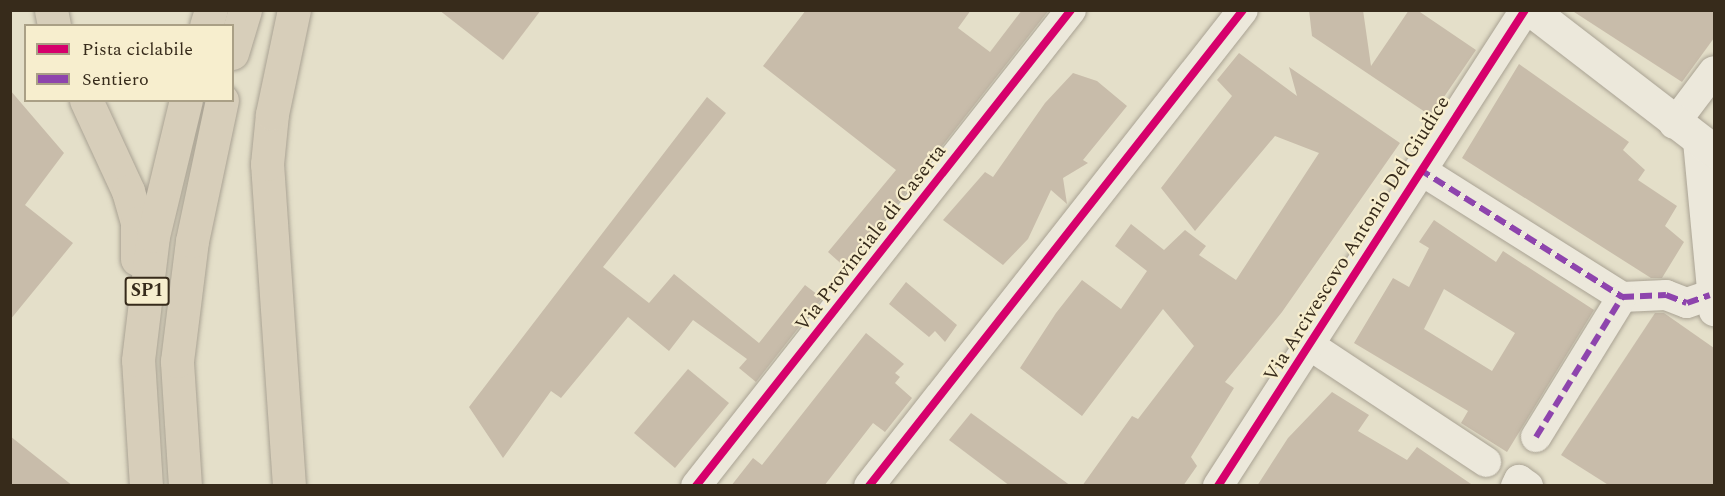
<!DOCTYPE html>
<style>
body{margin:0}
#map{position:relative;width:1725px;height:496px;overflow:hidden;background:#e4dfc9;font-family:Spectral,serif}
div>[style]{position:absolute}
.building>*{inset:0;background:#c8bcaa}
.roads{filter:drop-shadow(0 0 2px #a9a293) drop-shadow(0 0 2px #a9a293)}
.street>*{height:30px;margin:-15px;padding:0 15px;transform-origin:15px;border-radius:15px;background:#ece8db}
.secondary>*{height:33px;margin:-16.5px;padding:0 16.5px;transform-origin:16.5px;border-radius:16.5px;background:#ece8db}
.highway>*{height:33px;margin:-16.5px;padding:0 16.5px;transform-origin:16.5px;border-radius:16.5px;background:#d7ceba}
.quiet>*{height:6px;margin-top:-3px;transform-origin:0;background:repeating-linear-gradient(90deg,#8e44ad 0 12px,transparent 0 18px)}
.cycleway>*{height:8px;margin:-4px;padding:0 4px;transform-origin:4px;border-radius:4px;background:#d6006c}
span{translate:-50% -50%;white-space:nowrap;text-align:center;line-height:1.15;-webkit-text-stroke:4.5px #f7eece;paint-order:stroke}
.shield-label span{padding:2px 4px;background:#f7eece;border:2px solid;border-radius:4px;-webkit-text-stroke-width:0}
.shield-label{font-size:18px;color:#372b1b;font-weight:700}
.street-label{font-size:20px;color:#372b1b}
.frame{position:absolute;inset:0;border:12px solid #372b1b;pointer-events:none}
.legend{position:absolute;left:24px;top:24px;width:210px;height:78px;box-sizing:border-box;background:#f7eece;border:2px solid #aaa086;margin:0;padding:8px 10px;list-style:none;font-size:18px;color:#372b1b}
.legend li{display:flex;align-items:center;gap:12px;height:30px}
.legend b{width:30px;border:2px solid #aaa086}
</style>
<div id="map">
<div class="building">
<i style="clip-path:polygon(439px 10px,541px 10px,503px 60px)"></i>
<i style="clip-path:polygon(806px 10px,971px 10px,958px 28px,990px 52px,1022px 10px,1049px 10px,846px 268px,828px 252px,896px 170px,763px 66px)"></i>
<i style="clip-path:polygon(1309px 10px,1363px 10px,1371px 66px,1409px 10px,1417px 10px,1476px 50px,1431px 116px,1312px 36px)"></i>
<i style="clip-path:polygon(1571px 10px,1714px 10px,1714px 38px,1682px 82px)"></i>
<i style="clip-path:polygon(1239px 53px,1297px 96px,1289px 67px,1400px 143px,1282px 312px,1225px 382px,1234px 388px,1191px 457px,1197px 466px,1183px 486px,1082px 486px,1132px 416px,1138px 419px,1194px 346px,1163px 309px,1082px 416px,1020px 368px,1056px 313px,1082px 280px,1121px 309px,1147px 271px,1115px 246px,1131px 224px,1164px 250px,1185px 230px,1206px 246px,1199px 255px,1236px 280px,1319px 153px,1275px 136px,1195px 231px,1161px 188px,1232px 96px,1217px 80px)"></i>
<i style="clip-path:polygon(1519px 64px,1629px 142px,1623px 150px,1645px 170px,1638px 180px,1677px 206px,1665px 226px,1684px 242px,1662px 278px,1651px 278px,1462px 158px)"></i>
<i style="clip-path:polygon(1073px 73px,1097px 81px,1127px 106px,1083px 160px,1088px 163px,1063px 178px,1067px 204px,1051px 190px,1028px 239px,1003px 265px,943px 220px,985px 172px,993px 177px,1045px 103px)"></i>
<i style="clip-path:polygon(10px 90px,64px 153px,25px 205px,73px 243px,10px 320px)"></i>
<i style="clip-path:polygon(707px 97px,726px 113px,603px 267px,649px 303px,674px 274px,759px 343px,805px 285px,822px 298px,756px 382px,739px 368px,747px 359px,693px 320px,669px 351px,628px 317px,561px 398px,551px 391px,503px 458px,469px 407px)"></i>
<i style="clip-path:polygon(evenodd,1434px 220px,1496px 262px,1503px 251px,1594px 310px,1507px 452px,1461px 423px,1468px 411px,1354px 343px,1393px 278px,1409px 287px,1429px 248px,1419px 242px,1434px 220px,1444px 289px,1515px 333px,1492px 371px,1424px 329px,1444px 289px)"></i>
<i style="clip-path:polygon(906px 282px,957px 325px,945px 342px,935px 331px,929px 337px,889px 304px)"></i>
<i style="clip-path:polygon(1655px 313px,1664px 313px,1714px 348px,1714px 486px,1610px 486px,1561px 455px)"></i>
<i style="clip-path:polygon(866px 333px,904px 364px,895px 373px,900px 377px,895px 383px,912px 398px,885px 432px,873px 423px,824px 486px,731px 486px,753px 458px,762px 465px)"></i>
<i style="clip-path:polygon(688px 369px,729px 403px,675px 468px,634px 433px)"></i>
<i style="clip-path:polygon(1332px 392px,1369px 415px,1358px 431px,1407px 460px,1417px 447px,1474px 486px,1257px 486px,1288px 438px)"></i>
<i style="clip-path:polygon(971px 413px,1071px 486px,1010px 486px,949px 440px)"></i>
<i style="clip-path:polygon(10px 436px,73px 486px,10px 486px)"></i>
</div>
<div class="roads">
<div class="street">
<i style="left:1674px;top:124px;width:66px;rotate:-53deg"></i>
<i style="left:1698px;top:141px;width:171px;rotate:84.6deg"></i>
<i style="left:1419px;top:169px;width:240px;rotate:32.2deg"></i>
<i style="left:1622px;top:297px;width:44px;rotate:-2.6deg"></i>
<i style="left:1666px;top:295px;width:22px;rotate:21deg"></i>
<i style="left:1687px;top:303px;width:24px;rotate:-19deg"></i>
<i style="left:1311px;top:346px;width:210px;rotate:33.5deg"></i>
<i style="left:1536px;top:437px;width:164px;rotate:-58.4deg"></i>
<i style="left:696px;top:486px;width:606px;rotate:-51.77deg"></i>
<i style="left:869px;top:486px;width:605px;rotate:-51.84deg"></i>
<i style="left:1218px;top:486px;width:566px;rotate:-57.18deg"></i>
<i style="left:1516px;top:486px;width:7px;rotate:-63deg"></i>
<i style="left:1519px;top:480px;width:11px;rotate:34deg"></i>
</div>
<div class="secondary">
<i style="left:1531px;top:10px;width:231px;rotate:37.6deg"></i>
</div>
<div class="highway">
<i style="left:51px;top:10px;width:16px;rotate:79deg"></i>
<i style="left:206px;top:26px;width:17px;rotate:-73deg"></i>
<i style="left:232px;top:53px;width:45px;rotate:-73.2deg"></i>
<i style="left:86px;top:100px;width:100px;rotate:65.2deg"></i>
<i style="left:128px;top:191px;width:33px;rotate:74deg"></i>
<i style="left:137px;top:223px;width:36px;rotate:90deg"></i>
<i style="left:146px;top:486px;width:126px;rotate:-93.6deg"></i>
<i style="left:138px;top:360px;width:125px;rotate:-83.1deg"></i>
<i style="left:153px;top:236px;width:140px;rotate:-76.4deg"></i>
<i style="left:185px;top:486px;width:125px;rotate:-93.7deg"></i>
<i style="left:177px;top:361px;width:121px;rotate:-82.9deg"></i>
<i style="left:192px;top:241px;width:144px;rotate:-78deg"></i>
<i style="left:289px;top:486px;width:323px;rotate:-93.9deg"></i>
<i style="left:267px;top:164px;width:50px;rotate:-84.3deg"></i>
<i style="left:272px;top:114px;width:106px;rotate:-78.1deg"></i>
</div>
</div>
<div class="quiet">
<i style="left:1419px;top:169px;width:240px;rotate:32.2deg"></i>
<i style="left:1622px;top:297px;width:44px;rotate:-2.6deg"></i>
<i style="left:1666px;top:295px;width:22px;rotate:21deg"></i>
<i style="left:1687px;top:303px;width:24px;rotate:-19deg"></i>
<i style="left:1536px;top:437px;width:164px;rotate:-58.4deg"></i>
</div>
<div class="cycleway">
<i style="left:696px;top:486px;width:606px;rotate:-51.77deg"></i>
<i style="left:869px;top:486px;width:605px;rotate:-51.84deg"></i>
<i style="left:1218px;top:486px;width:566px;rotate:-57.18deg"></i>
</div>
<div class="shield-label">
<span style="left:147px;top:291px">SP1</span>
</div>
<div class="street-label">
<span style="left:871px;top:238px;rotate:-52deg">Via Provinciale di Caserta</span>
<span style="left:1357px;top:239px;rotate:-58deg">Via Arcivescovo Antonio Del Giudice</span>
</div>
<div class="frame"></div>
<ul class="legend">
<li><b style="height:8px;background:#d6006c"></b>Pista ciclabile</li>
<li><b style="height:8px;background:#8e44ad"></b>Sentiero</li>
</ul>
</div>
